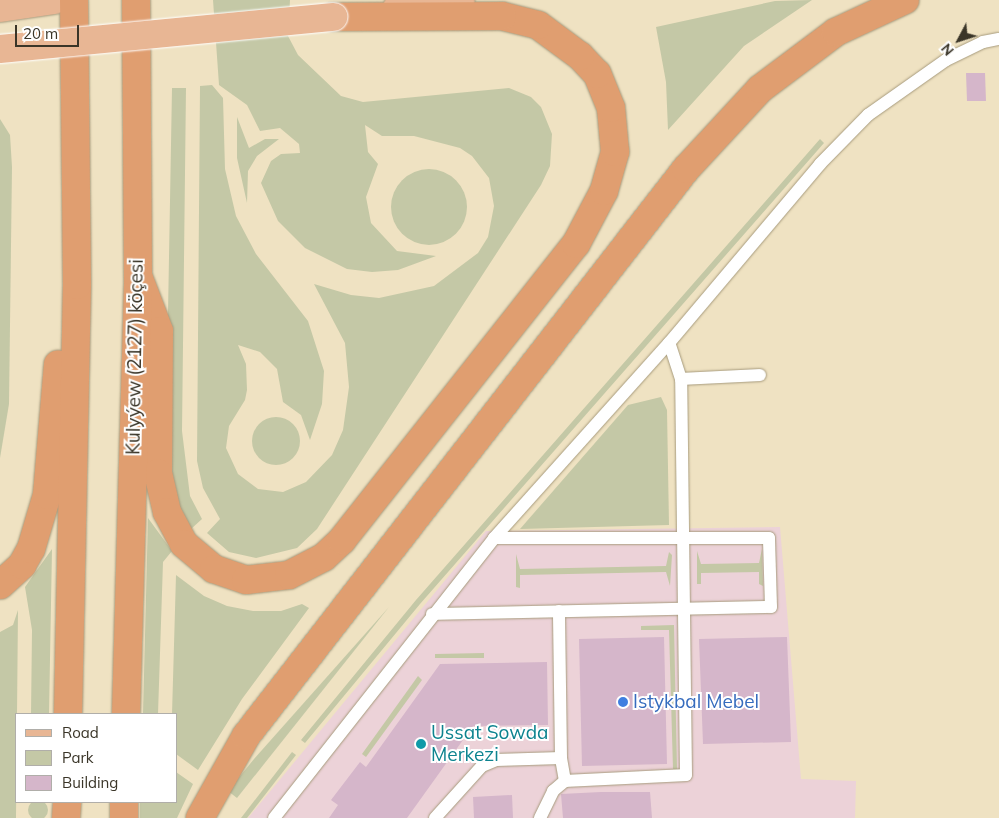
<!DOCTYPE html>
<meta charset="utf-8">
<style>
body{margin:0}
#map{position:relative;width:999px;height:818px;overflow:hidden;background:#efe2c2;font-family:Mulish,sans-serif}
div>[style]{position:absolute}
.commercial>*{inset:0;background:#ecd2d8}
.green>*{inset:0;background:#c4c8a6}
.round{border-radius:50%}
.building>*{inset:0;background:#d5b6ca}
.roads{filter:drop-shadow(0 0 1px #a79b7d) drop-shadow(0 0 1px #a79b7d)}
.service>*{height:12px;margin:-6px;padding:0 6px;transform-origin:6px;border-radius:6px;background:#fff}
.primary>*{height:28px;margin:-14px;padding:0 14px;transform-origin:14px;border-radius:14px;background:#e8b694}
.trunk>*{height:28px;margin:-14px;padding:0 14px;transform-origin:14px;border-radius:14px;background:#e09e70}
.bridges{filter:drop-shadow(0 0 1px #fff) drop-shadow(0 0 1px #fff)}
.primary-bridge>*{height:28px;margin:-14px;padding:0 14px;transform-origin:14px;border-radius:14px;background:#e8b694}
.dots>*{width:14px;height:14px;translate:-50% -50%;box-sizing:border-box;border:2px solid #fff;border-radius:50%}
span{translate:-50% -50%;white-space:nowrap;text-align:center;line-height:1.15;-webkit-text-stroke:4px #fff;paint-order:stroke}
.street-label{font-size:19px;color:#3a3528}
.shop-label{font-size:19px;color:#366cbe}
.left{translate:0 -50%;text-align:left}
.culture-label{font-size:19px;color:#0d838f}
.legend{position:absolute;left:15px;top:713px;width:162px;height:90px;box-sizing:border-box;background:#fff;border:1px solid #b0aea9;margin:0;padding:6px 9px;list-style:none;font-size:15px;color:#3a3528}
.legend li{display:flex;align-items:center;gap:10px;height:25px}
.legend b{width:25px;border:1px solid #b0aea9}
.north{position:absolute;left:934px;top:15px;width:50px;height:50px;-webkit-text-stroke:4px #fff;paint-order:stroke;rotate:230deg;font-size:14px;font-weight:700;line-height:20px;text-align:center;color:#3a3528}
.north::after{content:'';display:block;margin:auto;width:18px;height:22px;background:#3a3528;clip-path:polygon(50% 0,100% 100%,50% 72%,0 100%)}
.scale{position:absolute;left:15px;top:25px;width:64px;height:22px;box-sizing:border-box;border:2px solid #3a3528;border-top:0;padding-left:6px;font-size:15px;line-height:18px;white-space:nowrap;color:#3a3528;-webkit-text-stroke:4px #fff;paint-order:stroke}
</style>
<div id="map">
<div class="commercial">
<i style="clip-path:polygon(780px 527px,801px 779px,856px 781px,855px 818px,248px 818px,486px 531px)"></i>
</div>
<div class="green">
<i style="clip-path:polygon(213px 0,290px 0,288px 36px,298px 55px,341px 96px,363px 102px,509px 88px,531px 97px,541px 107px,552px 134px,550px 166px,541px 185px,317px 529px,297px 548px,256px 558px,229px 552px,207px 533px,220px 519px,203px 488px,197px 461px,200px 86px,212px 85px,223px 98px,225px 169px,236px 216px,256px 254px,308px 321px,324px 371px,322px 404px,310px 440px,301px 415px,283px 402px,277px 369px,260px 352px,238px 345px,246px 364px,247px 390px,245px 400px,229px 426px,226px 448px,238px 474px,258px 489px,283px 492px,306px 482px,332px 455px,343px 430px,349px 387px,345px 343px,314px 284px,351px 295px,379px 298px,434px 286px,478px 253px,488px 237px,494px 206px,489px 178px,472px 156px,460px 148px,414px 136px,382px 136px,365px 125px,368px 152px,378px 164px,366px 197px,371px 223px,397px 251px,436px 256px,398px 270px,372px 272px,347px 269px,305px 248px,278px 221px,261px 183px,271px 161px,281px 154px,300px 153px,299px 144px,280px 128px,260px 131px,247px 105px,219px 85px)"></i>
<i style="clip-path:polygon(812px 0,744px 46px,668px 130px,666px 82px,656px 27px,775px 1px)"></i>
<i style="clip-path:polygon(172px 88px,186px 88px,182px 431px,190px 496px,202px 519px,191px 529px,182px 516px,170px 470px,166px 426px)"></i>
<i style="clip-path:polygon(237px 117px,249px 148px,265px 139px,279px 139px,257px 156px,248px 171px,247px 203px,237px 158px)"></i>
<i style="clip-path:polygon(0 119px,10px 135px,12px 167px,9px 404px,0 458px)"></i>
<i style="clip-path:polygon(820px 139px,824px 143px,420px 604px,305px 743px,301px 740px,416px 600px)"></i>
<i class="round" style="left:391px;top:169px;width:76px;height:76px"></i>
<i style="clip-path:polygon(661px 397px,667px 410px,669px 525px,520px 529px,628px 405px)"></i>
<i class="round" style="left:252px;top:417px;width:48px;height:48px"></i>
<i style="clip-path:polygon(148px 518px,172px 551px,163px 562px,158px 714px,143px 714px)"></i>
<i style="clip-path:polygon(52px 549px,49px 714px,31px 714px,32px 630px,25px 587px)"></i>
<i style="clip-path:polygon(762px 549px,763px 586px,759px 584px,759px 572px,701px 573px,701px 584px,697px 584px,697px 551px,701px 564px,759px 563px)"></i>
<i style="clip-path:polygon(669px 552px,672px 555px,670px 586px,666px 572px,520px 575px,520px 588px,516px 587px,516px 554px,520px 569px,666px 566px)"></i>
<i style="clip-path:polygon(176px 575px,204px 596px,227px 606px,253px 611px,281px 611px,302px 604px,309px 608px,242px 699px,198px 770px,176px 754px,176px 714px,172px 714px)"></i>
<i style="clip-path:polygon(389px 607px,237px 798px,228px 791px,254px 759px)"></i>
<i style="clip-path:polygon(18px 610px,16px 818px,0 818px,0 632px,13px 625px)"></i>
<i style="clip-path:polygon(674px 625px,677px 769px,673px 769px,669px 630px,641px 630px,641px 626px)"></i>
<i style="clip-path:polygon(484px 653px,484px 658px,435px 658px,435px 654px)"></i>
<i style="clip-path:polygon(418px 676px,422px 680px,366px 757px,362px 754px)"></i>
<i style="clip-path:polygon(292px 752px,296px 755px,247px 818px,241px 818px)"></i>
<i style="clip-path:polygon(176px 772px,193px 784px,177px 818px,140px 818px,140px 802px,176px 802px)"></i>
<i class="round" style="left:28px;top:800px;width:20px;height:20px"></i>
</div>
<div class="building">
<i style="clip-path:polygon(966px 73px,985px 73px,986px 101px,967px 101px)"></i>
<i style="clip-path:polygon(664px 637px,667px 764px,582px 766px,579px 639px)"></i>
<i style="clip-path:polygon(787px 637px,791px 742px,703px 744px,699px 639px)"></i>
<i style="clip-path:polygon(547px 662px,548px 725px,473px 726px,407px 818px,329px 818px,338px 805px,331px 800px,360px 762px,366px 767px,440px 664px)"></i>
<i style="clip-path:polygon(601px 792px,650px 792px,652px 818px,563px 818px,561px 794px)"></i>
<i style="clip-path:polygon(512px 795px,513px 818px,474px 818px,473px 797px)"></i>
</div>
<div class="roads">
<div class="service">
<i style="left:681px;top:379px;width:79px;rotate:-2.9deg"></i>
<i style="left:432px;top:614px;width:339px;rotate:-1.2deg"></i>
<i style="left:771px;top:607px;width:69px;rotate:-91.7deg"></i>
<i style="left:769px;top:538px;width:275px;rotate:180deg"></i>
<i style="left:565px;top:781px;width:121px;rotate:-2.8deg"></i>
<i style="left:686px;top:775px;width:396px;rotate:-90.7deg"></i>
<i style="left:681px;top:379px;width:38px;rotate:-108deg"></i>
<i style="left:274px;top:818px;width:356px;rotate:-51.8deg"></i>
<i style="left:494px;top:538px;width:262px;rotate:-48.1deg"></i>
<i style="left:669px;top:343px;width:234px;rotate:-49.8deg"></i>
<i style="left:820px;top:164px;width:69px;rotate:-45.6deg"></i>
<i style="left:868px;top:115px;width:95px;rotate:-35.2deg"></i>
<i style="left:946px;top:60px;width:41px;rotate:-25.9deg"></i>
<i style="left:983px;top:42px;width:16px;rotate:-11deg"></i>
<i style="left:435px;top:818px;width:70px;rotate:-47.9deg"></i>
<i style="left:482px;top:766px;width:15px;rotate:-23deg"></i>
<i style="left:496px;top:760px;width:65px;rotate:-1.8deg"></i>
<i style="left:561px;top:758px;width:147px;rotate:-90.8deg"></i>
<i style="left:540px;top:818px;width:30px;rotate:-64deg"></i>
<i style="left:553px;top:791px;width:16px;rotate:-40deg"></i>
<i style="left:565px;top:781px;width:23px;rotate:-100deg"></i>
</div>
<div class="primary">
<i style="left:0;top:8px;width:55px;rotate:-8.4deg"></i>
<i style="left:397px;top:8px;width:64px;rotate:-7.2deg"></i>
</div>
<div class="trunk">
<i style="left:138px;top:276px;width:59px;rotate:69.1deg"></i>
<i style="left:159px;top:331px;width:142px;rotate:90.4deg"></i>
<i style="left:158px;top:473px;width:40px;rotate:77deg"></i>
<i style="left:167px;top:512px;width:36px;rotate:62deg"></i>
<i style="left:184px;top:544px;width:39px;rotate:40deg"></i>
<i style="left:214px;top:569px;width:34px;rotate:19deg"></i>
<i style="left:246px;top:580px;width:43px;rotate:-6.6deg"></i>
<i style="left:289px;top:575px;width:39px;rotate:-27deg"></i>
<i style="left:324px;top:557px;width:25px;rotate:-43deg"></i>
<i style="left:342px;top:540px;width:377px;rotate:-51.7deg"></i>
<i style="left:576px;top:244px;width:60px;rotate:-62.2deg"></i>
<i style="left:604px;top:191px;width:41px;rotate:-74.2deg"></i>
<i style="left:615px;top:152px;width:44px;rotate:-95.2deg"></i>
<i style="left:611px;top:108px;width:37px;rotate:-112deg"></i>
<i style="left:597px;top:74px;width:25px;rotate:-133deg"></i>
<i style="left:580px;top:56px;width:52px;rotate:-143.6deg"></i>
<i style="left:538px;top:25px;width:37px;rotate:-166deg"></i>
<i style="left:502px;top:16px;width:169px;rotate:179.7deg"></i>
<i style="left:0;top:585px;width:30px;rotate:-42deg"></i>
<i style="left:22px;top:565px;width:18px;rotate:-61deg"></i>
<i style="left:31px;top:549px;width:56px;rotate:-73.5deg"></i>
<i style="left:47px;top:495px;width:131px;rotate:-85.2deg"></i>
<i style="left:68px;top:714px;width:429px;rotate:-88.8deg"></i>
<i style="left:77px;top:285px;width:285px;rotate:-90.6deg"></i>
<i style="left:126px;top:714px;width:438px;rotate:-88.4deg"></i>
<i style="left:138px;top:276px;width:276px;rotate:-90.4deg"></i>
<i style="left:66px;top:818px;width:16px;rotate:-86deg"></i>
<i style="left:124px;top:818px;width:16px;rotate:-90deg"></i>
<i style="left:200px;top:818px;width:94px;rotate:-60.7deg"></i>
<i style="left:246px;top:736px;width:718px;rotate:-52.19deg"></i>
<i style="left:686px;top:169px;width:109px;rotate:-47.2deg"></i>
<i style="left:760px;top:89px;width:95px;rotate:-36.9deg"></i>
<i style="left:836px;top:32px;width:76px;rotate:-24.9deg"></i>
</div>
</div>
<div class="bridges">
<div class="primary-bridge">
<i style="left:0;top:49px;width:335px;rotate:-5.5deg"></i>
</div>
</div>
<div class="dots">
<i style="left:623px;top:702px;background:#3f7fe0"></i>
<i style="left:421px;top:744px;background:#0f9aa8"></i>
</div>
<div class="street-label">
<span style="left:135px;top:357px;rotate:-89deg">Kulyýew (2127) köçesi</span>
</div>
<div class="shop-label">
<span class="left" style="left:633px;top:702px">Istykbal Mebel</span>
</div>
<div class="culture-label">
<span class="left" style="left:431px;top:744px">Ussat Sowda<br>Merkezi</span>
</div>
<ul class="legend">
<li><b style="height:6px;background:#e8b694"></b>Road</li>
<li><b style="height:14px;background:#c4c8a6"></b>Park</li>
<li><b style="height:14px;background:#d5b6ca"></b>Building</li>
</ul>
<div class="north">N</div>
<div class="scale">20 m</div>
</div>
